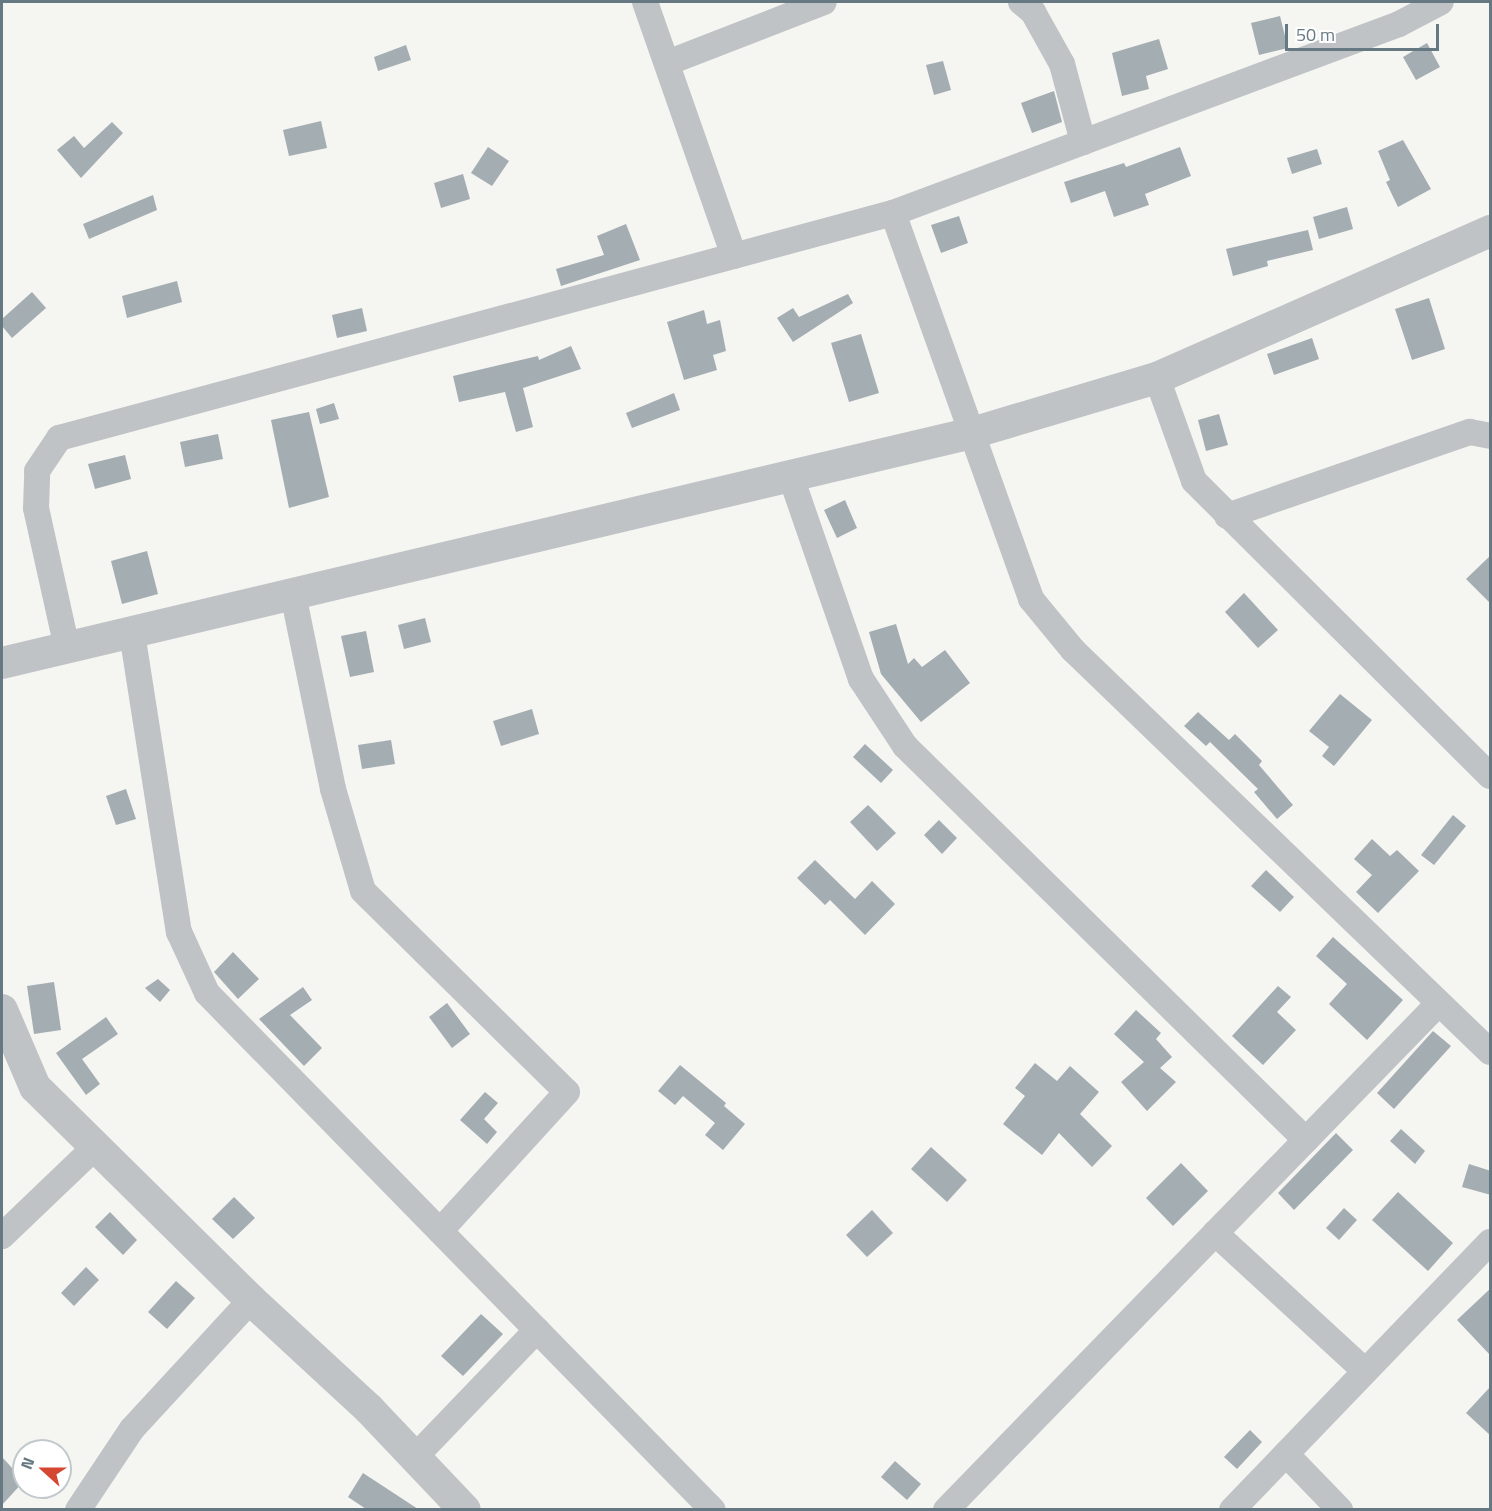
<!DOCTYPE html>
<style>
body{margin:0}
#map{position:relative;width:1492px;height:1511px;overflow:hidden;background:#f5f5f2;font-family:"Titillium Web",sans-serif}
div>[style]{position:absolute}
.building>*{inset:0;background:#a4adb1}
.minor>*{height:26px;margin:-13px;padding:0 13px;transform-origin:13px;border-radius:13px;background:#bfc3c6}
.tertiary>*{height:32px;margin:-16px;padding:0 16px;transform-origin:16px;border-radius:16px;background:#bfc3c6}
span{translate:-50% -50%;white-space:nowrap;text-align:center;line-height:1.15;-webkit-text-stroke:6px #fff;paint-order:stroke}
.frame{position:absolute;inset:0;border:3px solid #667881;pointer-events:none}
.north{position:absolute;left:12px;top:1439px;width:60px;height:60px;box-sizing:border-box;background:#fff;border:2px solid #c2c9cd;border-radius:50%;rotate:291deg;font-size:16px;font-weight:700;line-height:24px;text-align:center;color:#667881}
.north::after{content:'';display:block;margin:auto;width:21px;height:27px;background:#d64731;clip-path:polygon(50% 0,100% 100%,50% 72%,0 100%)}
.scale{position:absolute;left:1285px;top:24px;width:154px;height:27px;box-sizing:border-box;border:3px solid #667881;border-top:0;padding-left:8px;font-size:18px;line-height:21px;white-space:nowrap;color:#667881;-webkit-text-stroke:4px #fff;paint-order:stroke}
</style>
<div id="map">
<div class="building">
<i style="clip-path:polygon(1280px 16px,1288px 48px,1259px 55px,1251px 23px)"></i>
<i style="clip-path:polygon(1159px 39px,1168px 69px,1146px 76px,1149px 89px,1122px 96px,1112px 53px)"></i>
<i style="clip-path:polygon(1427px 43px,1440px 67px,1416px 80px,1403px 57px)"></i>
<i style="clip-path:polygon(406px 45px,411px 60px,378px 71px,374px 57px)"></i>
<i style="clip-path:polygon(943px 61px,951px 90px,934px 95px,926px 65px)"></i>
<i style="clip-path:polygon(1054px 91px,1062px 122px,1032px 133px,1021px 103px)"></i>
<i style="clip-path:polygon(321px 121px,327px 148px,289px 156px,283px 130px)"></i>
<i style="clip-path:polygon(112px 122px,123px 133px,81px 178px,57px 150px,74px 136px,84px 148px)"></i>
<i style="clip-path:polygon(1403px 140px,1431px 189px,1398px 207px,1386px 182px,1390px 180px,1378px 151px)"></i>
<i style="clip-path:polygon(488px 147px,509px 161px,492px 186px,471px 173px)"></i>
<i style="clip-path:polygon(1180px 147px,1191px 176px,1145px 194px,1149px 205px,1114px 217px,1105px 191px,1071px 203px,1064px 182px,1124px 163px,1126px 167px)"></i>
<i style="clip-path:polygon(1317px 149px,1322px 164px,1292px 174px,1287px 158px)"></i>
<i style="clip-path:polygon(463px 174px,470px 199px,441px 208px,434px 183px)"></i>
<i style="clip-path:polygon(153px 195px,157px 210px,89px 239px,83px 224px)"></i>
<i style="clip-path:polygon(1347px 207px,1353px 229px,1319px 239px,1313px 217px)"></i>
<i style="clip-path:polygon(959px 216px,968px 243px,941px 253px,931px 225px)"></i>
<i style="clip-path:polygon(626px 224px,640px 260px,561px 286px,556px 269px,604px 255px,597px 236px)"></i>
<i style="clip-path:polygon(1308px 230px,1313px 250px,1267px 261px,1268px 266px,1233px 276px,1226px 249px)"></i>
<i style="clip-path:polygon(177px 281px,182px 302px,127px 318px,122px 296px)"></i>
<i style="clip-path:polygon(32px 292px,46px 308px,12px 338px,2px 326px,2px 319px)"></i>
<i style="clip-path:polygon(848px 294px,853px 303px,793px 342px,777px 318px,793px 308px,799px 317px)"></i>
<i style="clip-path:polygon(1429px 298px,1445px 349px,1412px 360px,1395px 309px)"></i>
<i style="clip-path:polygon(362px 308px,367px 331px,337px 338px,332px 315px)"></i>
<i style="clip-path:polygon(704px 310px,707px 324px,720px 320px,726px 351px,713px 355px,717px 370px,684px 380px,667px 322px)"></i>
<i style="clip-path:polygon(861px 334px,879px 393px,849px 402px,831px 343px)"></i>
<i style="clip-path:polygon(1312px 338px,1319px 359px,1274px 375px,1267px 354px)"></i>
<i style="clip-path:polygon(571px 346px,581px 369px,523px 388px,533px 427px,516px 432px,505px 392px,459px 402px,453px 376px,538px 356px,539px 360px)"></i>
<i style="clip-path:polygon(674px 393px,680px 410px,632px 428px,626px 413px)"></i>
<i style="clip-path:polygon(334px 403px,339px 419px,320px 424px,316px 409px)"></i>
<i style="clip-path:polygon(309px 412px,329px 497px,289px 508px,271px 420px)"></i>
<i style="clip-path:polygon(1219px 414px,1228px 445px,1206px 451px,1198px 420px)"></i>
<i style="clip-path:polygon(218px 434px,223px 459px,185px 467px,180px 442px)"></i>
<i style="clip-path:polygon(125px 455px,131px 479px,95px 489px,88px 464px)"></i>
<i style="clip-path:polygon(845px 500px,857px 528px,837px 538px,824px 510px)"></i>
<i style="clip-path:polygon(147px 551px,158px 594px,122px 604px,111px 561px)"></i>
<i style="clip-path:polygon(1491px 555px,1491px 604px,1466px 579px)"></i>
<i style="clip-path:polygon(1244px 593px,1278px 630px,1258px 648px,1225px 612px)"></i>
<i style="clip-path:polygon(425px 618px,431px 642px,404px 649px,398px 625px)"></i>
<i style="clip-path:polygon(896px 624px,908px 664px,914px 658px,922px 667px,945px 650px,970px 683px,921px 722px,881px 674px,869px 632px)"></i>
<i style="clip-path:polygon(366px 631px,374px 672px,350px 677px,341px 636px)"></i>
<i style="clip-path:polygon(1340px 694px,1372px 720px,1334px 766px,1322px 756px,1329px 747px,1309px 731px)"></i>
<i style="clip-path:polygon(532px 709px,539px 734px,501px 746px,493px 721px)"></i>
<i style="clip-path:polygon(1198px 712px,1229px 740px,1235px 734px,1262px 761px,1259px 765px,1293px 805px,1277px 819px,1254px 792px,1258px 789px,1210px 742px,1206px 746px,1184px 726px)"></i>
<i style="clip-path:polygon(391px 740px,395px 764px,362px 769px,358px 745px)"></i>
<i style="clip-path:polygon(865px 744px,893px 770px,881px 783px,853px 757px)"></i>
<i style="clip-path:polygon(126px 789px,136px 819px,116px 825px,106px 796px)"></i>
<i style="clip-path:polygon(868px 805px,896px 833px,877px 851px,850px 822px)"></i>
<i style="clip-path:polygon(1453px 815px,1466px 826px,1434px 865px,1421px 855px)"></i>
<i style="clip-path:polygon(939px 820px,957px 838px,942px 854px,924px 835px)"></i>
<i style="clip-path:polygon(1372px 839px,1390px 856px,1397px 850px,1419px 871px,1378px 913px,1356px 892px,1372px 875px,1354px 859px)"></i>
<i style="clip-path:polygon(815px 860px,855px 899px,872px 881px,895px 904px,865px 935px,830px 900px,825px 905px,797px 878px)"></i>
<i style="clip-path:polygon(1266px 870px,1294px 897px,1280px 912px,1251px 886px)"></i>
<i style="clip-path:polygon(1333px 937px,1403px 1000px,1367px 1040px,1329px 1004px,1347px 984px,1316px 956px)"></i>
<i style="clip-path:polygon(233px 952px,259px 979px,238px 999px,214px 972px)"></i>
<i style="clip-path:polygon(158px 979px,170px 990px,160px 1002px,145px 988px)"></i>
<i style="clip-path:polygon(54px 982px,61px 1030px,34px 1034px,27px 986px)"></i>
<i style="clip-path:polygon(1278px 986px,1291px 997px,1277px 1012px,1296px 1030px,1263px 1065px,1232px 1036px)"></i>
<i style="clip-path:polygon(303px 987px,312px 1000px,290px 1015px,322px 1048px,304px 1066px,259px 1019px)"></i>
<i style="clip-path:polygon(447px 1003px,470px 1034px,452px 1048px,429px 1017px)"></i>
<i style="clip-path:polygon(1136px 1010px,1161px 1033px,1156px 1039px,1172px 1057px,1160px 1068px,1176px 1082px,1147px 1111px,1121px 1082px,1144px 1062px,1114px 1034px)"></i>
<i style="clip-path:polygon(106px 1017px,118px 1034px,82px 1059px,100px 1084px,86px 1095px,56px 1053px)"></i>
<i style="clip-path:polygon(1433px 1031px,1451px 1046px,1394px 1109px,1377px 1093px)"></i>
<i style="clip-path:polygon(1035px 1063px,1057px 1081px,1070px 1066px,1099px 1092px,1080px 1114px,1112px 1146px,1092px 1167px,1059px 1133px,1042px 1155px,1003px 1124px,1025px 1096px,1015px 1088px)"></i>
<i style="clip-path:polygon(680px 1065px,726px 1103px,724px 1106px,745px 1124px,723px 1150px,705px 1135px,715px 1123px,683px 1096px,675px 1105px,658px 1091px)"></i>
<i style="clip-path:polygon(485px 1092px,498px 1103px,484px 1119px,497px 1132px,487px 1144px,460px 1120px)"></i>
<i style="clip-path:polygon(1401px 1129px,1425px 1151px,1415px 1164px,1390px 1141px)"></i>
<i style="clip-path:polygon(1336px 1133px,1353px 1150px,1294px 1210px,1278px 1193px)"></i>
<i style="clip-path:polygon(931px 1147px,967px 1180px,947px 1202px,911px 1169px)"></i>
<i style="clip-path:polygon(1181px 1163px,1208px 1191px,1173px 1226px,1146px 1198px)"></i>
<i style="clip-path:polygon(1469px 1164px,1491px 1171px,1491px 1195px,1462px 1187px)"></i>
<i style="clip-path:polygon(1398px 1192px,1453px 1243px,1428px 1271px,1372px 1220px)"></i>
<i style="clip-path:polygon(234px 1197px,255px 1218px,233px 1239px,212px 1219px)"></i>
<i style="clip-path:polygon(1344px 1208px,1357px 1220px,1339px 1240px,1326px 1228px)"></i>
<i style="clip-path:polygon(872px 1210px,893px 1233px,867px 1257px,846px 1235px)"></i>
<i style="clip-path:polygon(110px 1212px,137px 1240px,123px 1255px,95px 1227px)"></i>
<i style="clip-path:polygon(86px 1267px,99px 1280px,74px 1306px,61px 1293px)"></i>
<i style="clip-path:polygon(176px 1281px,195px 1298px,167px 1329px,148px 1312px)"></i>
<i style="clip-path:polygon(1491px 1288px,1491px 1356px,1457px 1320px)"></i>
<i style="clip-path:polygon(481px 1314px,503px 1334px,463px 1376px,441px 1356px)"></i>
<i style="clip-path:polygon(1491px 1386px,1491px 1436px,1466px 1413px)"></i>
<i style="clip-path:polygon(1250px 1430px,1262px 1442px,1237px 1469px,1224px 1457px)"></i>
<i style="clip-path:polygon(2px 1457px,24px 1481px,2px 1505px)"></i>
<i style="clip-path:polygon(895px 1461px,921px 1484px,907px 1500px,881px 1477px)"></i>
<i style="clip-path:polygon(363px 1473px,418px 1509px,366px 1509px,348px 1497px)"></i>
</div>
<div class="minor">
<i style="left:645px;top:2px;width:269px;rotate:70.7deg"></i>
<i style="left:1021px;top:2px;width:16px;rotate:40deg"></i>
<i style="left:1033px;top:12px;width:60px;rotate:60.9deg"></i>
<i style="left:1062px;top:64px;width:81px;rotate:74.9deg"></i>
<i style="left:667px;top:63px;width:168px;rotate:-21.2deg"></i>
<i style="left:893px;top:213px;width:410px;rotate:70.3deg"></i>
<i style="left:1031px;top:599px;width:66px;rotate:50.5deg"></i>
<i style="left:1073px;top:650px;width:579px;rotate:43.95deg"></i>
<i style="left:1157px;top:378px;width:109px;rotate:70.2deg"></i>
<i style="left:1194px;top:481px;width:418px;rotate:44.9deg"></i>
<i style="left:791px;top:477px;width:214px;rotate:70.9deg"></i>
<i style="left:861px;top:679px;width:80px;rotate:56.7deg"></i>
<i style="left:905px;top:746px;width:562px;rotate:44.5deg"></i>
<i style="left:1227px;top:516px;width:257px;rotate:-19.1deg"></i>
<i style="left:1470px;top:432px;width:20px;rotate:11deg"></i>
<i style="left:293px;top:594px;width:199px;rotate:78.4deg"></i>
<i style="left:333px;top:789px;width:106px;rotate:73.6deg"></i>
<i style="left:363px;top:891px;width:286px;rotate:44.6deg"></i>
<i style="left:567px;top:1092px;width:188px;rotate:132.4deg"></i>
<i style="left:132px;top:633px;width:303px;rotate:81.1deg"></i>
<i style="left:179px;top:932px;width:67px;rotate:65.3deg"></i>
<i style="left:207px;top:993px;width:723px;rotate:45.62deg"></i>
<i style="left:67px;top:648px;width:143px;rotate:-102.5deg"></i>
<i style="left:36px;top:508px;width:37px;rotate:-88deg"></i>
<i style="left:37px;top:471px;width:40px;rotate:-56deg"></i>
<i style="left:59px;top:438px;width:864px;rotate:-15.1deg"></i>
<i style="left:893px;top:213px;width:540px;rotate:-20.48deg"></i>
<i style="left:1399px;top:24px;width:47px;rotate:-27.6deg"></i>
<i style="left:1215px;top:1233px;width:204px;rotate:42.6deg"></i>
<i style="left:2px;top:1236px;width:127px;rotate:-43.7deg"></i>
<i style="left:1286px;top:1454px;width:78px;rotate:46deg"></i>
<i style="left:415px;top:1457px;width:176px;rotate:-46.2deg"></i>
<i style="left:78px;top:1510px;width:97px;rotate:-56.3deg"></i>
<i style="left:132px;top:1429px;width:176px;rotate:-47.3deg"></i>
<i style="left:946px;top:1510px;width:707px;rotate:-45.8deg"></i>
<i style="left:1232px;top:1510px;width:372px;rotate:-46.1deg"></i>
</div>
<div class="tertiary">
<i style="left:2px;top:663px;width:997px;rotate:-13.34deg"></i>
<i style="left:972px;top:433px;width:193px;rotate:-16.6deg"></i>
<i style="left:1157px;top:378px;width:364px;rotate:-23.8deg"></i>
<i style="left:2px;top:1010px;width:84px;rotate:66.8deg"></i>
<i style="left:35px;top:1087px;width:303px;rotate:44.6deg"></i>
<i style="left:251px;top:1300px;width:161px;rotate:42.7deg"></i>
<i style="left:369px;top:1409px;width:139px;rotate:46.5deg"></i>
</div>
<div class="frame"></div>
<div class="north">N</div>
<div class="scale">50 m</div>
</div>
